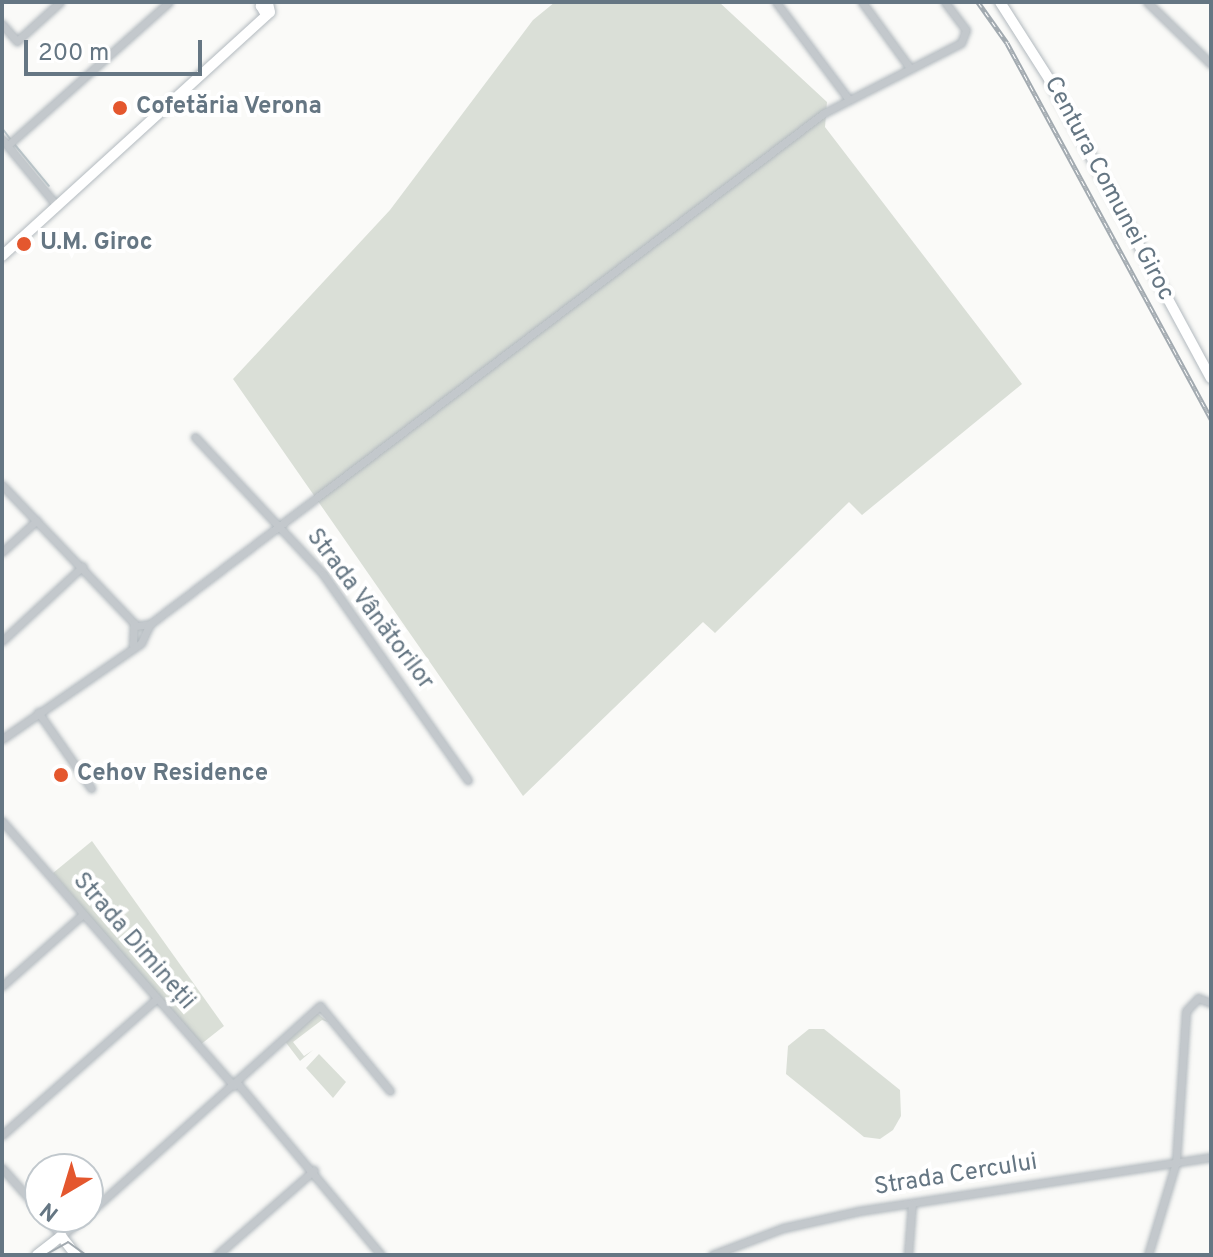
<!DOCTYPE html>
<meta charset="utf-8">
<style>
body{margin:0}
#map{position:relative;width:1213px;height:1257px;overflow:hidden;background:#fafaf8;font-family:Overpass,sans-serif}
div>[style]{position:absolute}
.green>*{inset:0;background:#dadfd7}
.stream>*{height:2px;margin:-1px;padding:0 1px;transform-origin:1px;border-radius:1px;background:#bbc7cb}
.roads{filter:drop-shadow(0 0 2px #b3babf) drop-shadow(0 0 2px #b3babf)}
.street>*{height:7px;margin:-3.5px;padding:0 3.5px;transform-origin:3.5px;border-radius:3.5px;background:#c3c8cc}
.secondary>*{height:10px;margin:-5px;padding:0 5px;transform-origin:5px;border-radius:5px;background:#fff}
.tram>*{height:2px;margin:-1px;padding:0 1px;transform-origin:1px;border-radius:1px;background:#a2aab0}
.rail>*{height:5px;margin-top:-2.5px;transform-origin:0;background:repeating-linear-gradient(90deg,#fff 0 6px,#a2aab0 0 12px);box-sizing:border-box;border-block:2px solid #a2aab0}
.dots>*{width:22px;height:22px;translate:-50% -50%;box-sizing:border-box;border:4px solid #fff;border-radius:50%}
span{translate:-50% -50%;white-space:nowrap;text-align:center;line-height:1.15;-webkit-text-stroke:8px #fff;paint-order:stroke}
.poi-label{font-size:24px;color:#657683;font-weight:700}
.left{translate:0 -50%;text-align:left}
.street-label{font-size:24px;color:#657683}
.frame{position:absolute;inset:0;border:4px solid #657683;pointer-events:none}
.north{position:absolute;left:24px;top:1153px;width:80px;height:80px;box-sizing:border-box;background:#fff;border:2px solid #c1c8cd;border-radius:50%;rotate:218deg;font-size:22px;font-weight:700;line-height:32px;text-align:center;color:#657683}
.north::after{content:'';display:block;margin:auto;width:28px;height:36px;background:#e4572e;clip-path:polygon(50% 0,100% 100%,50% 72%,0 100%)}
.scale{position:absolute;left:24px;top:40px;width:178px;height:36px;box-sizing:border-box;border:4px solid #657683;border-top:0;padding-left:10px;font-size:24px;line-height:28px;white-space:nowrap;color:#657683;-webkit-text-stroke:6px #fff;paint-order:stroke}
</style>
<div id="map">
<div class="green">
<i style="clip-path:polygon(555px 2px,719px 2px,827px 102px,825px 127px,1022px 384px,862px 515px,849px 502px,715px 633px,703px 622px,523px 796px,233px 379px,390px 210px,533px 20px)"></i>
<i style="clip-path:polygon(92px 841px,224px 1026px,200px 1045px,53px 873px)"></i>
<i style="clip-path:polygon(317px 1013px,328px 1022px,322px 1020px,293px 1042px,304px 1056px,313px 1050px,300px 1061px,284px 1040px)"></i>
<i style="clip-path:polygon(809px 1029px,824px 1029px,900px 1090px,901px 1116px,893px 1130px,880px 1139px,864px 1137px,786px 1074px,788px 1046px)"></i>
<i style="clip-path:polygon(319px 1054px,346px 1082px,333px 1098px,306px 1068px)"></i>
</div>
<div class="stream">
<i style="left:2px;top:128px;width:15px;rotate:53deg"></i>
<i style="left:15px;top:145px;width:53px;rotate:50.3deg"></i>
</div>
<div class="roads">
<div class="street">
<i style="left:776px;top:2px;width:119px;rotate:53.2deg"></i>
<i style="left:862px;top:2px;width:82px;rotate:54deg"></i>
<i style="left:1147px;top:2px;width:89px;rotate:44.1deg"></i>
<i style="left:2px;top:24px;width:23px;rotate:49deg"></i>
<i style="left:17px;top:41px;width:58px;rotate:-42.2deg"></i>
<i style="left:2px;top:139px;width:80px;rotate:50.6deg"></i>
<i style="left:8px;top:145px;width:215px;rotate:-41.6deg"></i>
<i style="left:195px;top:437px;width:187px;rotate:46.9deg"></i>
<i style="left:323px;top:574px;width:252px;rotate:54.9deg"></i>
<i style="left:2px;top:485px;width:191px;rotate:46.3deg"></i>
<i style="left:134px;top:623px;width:22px;rotate:93deg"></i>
<i style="left:2px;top:552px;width:47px;rotate:-42.4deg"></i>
<i style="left:136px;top:626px;width:14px;rotate:-8deg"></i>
<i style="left:150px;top:624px;width:846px;rotate:-37.17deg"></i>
<i style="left:824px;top:113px;width:154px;rotate:-27.1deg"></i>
<i style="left:961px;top:43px;width:14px;rotate:-69deg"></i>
<i style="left:966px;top:30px;width:35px;rotate:-127deg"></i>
<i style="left:2px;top:641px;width:110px;rotate:-42.8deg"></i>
<i style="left:38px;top:712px;width:93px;rotate:55.1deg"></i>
<i style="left:2px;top:739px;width:169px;rotate:-34.6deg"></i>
<i style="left:141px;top:643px;width:21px;rotate:-65deg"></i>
<i style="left:2px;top:821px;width:352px;rotate:48.8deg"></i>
<i style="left:2px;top:986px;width:108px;rotate:-41.6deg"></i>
<i style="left:238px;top:1084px;width:223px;rotate:50.1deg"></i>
<i style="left:2px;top:1135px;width:205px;rotate:-41.4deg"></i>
<i style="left:2px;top:1168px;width:57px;rotate:48.5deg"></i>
<i style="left:88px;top:1214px;width:312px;rotate:-41.9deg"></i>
<i style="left:320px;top:1006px;width:110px;rotate:50.5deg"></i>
<i style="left:46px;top:1217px;width:24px;rotate:52deg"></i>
<i style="left:61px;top:1236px;width:31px;rotate:-38deg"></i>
<i style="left:217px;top:1255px;width:129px;rotate:-41.2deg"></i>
<i style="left:712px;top:1255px;width:76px;rotate:-20.8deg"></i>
<i style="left:783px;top:1228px;width:78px;rotate:-12.6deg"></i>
<i style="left:859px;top:1211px;width:356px;rotate:-8.7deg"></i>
<i style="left:908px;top:1255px;width:52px;rotate:-85.6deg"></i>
<i style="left:1148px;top:1255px;width:97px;rotate:-73.2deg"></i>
<i style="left:1176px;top:1162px;width:151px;rotate:-86.2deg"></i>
<i style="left:1186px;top:1011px;width:18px;rotate:-47deg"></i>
<i style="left:1198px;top:998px;width:14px;rotate:21deg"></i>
</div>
<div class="secondary">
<i style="left:1000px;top:2px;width:91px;rotate:57.5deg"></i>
<i style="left:1049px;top:79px;width:340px;rotate:61.6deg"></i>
<i style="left:2px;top:256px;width:362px;rotate:-42.3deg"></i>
<i style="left:270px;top:12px;width:9px;rotate:-103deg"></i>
<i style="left:268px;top:3px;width:8px;rotate:157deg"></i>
<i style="left:261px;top:6px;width:8px;rotate:60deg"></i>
<i style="left:37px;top:1255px;width:31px;rotate:-38deg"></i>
<i style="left:61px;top:1236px;width:24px;rotate:52deg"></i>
</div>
</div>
<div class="tram">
<i style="left:45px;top:1255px;width:26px;rotate:-29deg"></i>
<i style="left:68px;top:1242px;width:22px;rotate:36deg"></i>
</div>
<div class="rail">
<i style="left:978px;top:2px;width:50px;rotate:54.7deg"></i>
<i style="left:1007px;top:43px;width:428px;rotate:61.5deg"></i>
</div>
<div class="dots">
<i style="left:120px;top:108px;background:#e4572e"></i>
<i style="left:24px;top:244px;background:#e4572e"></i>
<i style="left:61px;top:775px;background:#e4572e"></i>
</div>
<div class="poi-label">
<span class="left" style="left:136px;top:108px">Cofetăria Verona</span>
<span class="left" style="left:40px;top:244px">U.M. Giroc</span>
<span class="left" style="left:77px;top:775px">Cehov Residence</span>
</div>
<div class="street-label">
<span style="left:1108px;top:189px;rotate:62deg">Centura Comunei Giroc</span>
<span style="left:369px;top:610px;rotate:53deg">Strada Vânătorilor</span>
<span style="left:133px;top:942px;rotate:49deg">Strada Dimineții</span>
<span style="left:956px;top:1176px;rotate:-9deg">Strada Cercului</span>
</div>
<div class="frame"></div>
<div class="north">N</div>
<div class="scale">200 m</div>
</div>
